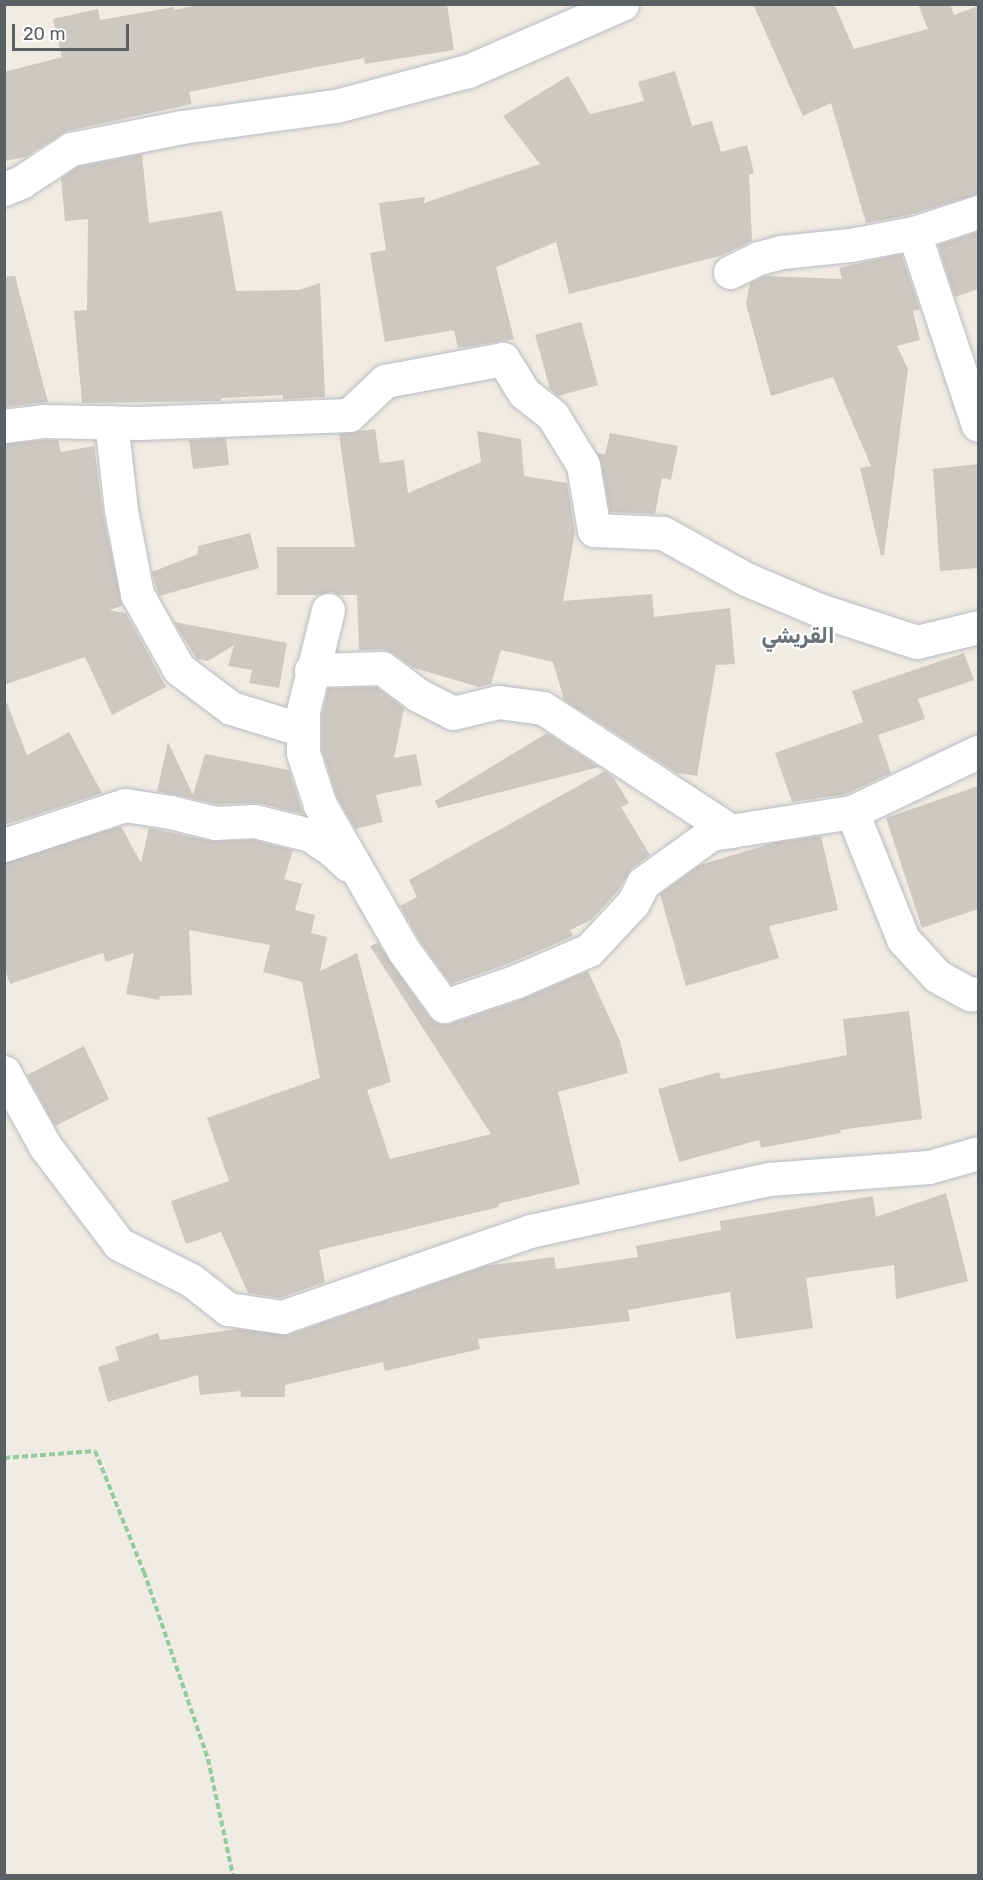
<!DOCTYPE html>
<meta charset="utf-8">
<style>
body{margin:0}
#map{position:relative;width:983px;height:1880px;overflow:hidden;background:#f0ece3;font-family:Rubik,"Noto Naskh Arabic",sans-serif}
div>[style]{position:absolute}
.building>*{inset:0;background:#cdc8c2}
.path>*{height:4px;margin-top:-2px;transform-origin:0;background:repeating-linear-gradient(90deg,#95cc9f 0 6px,transparent 0 9px)}
.roads{filter:drop-shadow(0 0 2px #b8bcc1) drop-shadow(0 0 2px #b8bcc1)}
.street>*{height:33px;margin:-16.5px;padding:0 16.5px;transform-origin:16.5px;border-radius:16.5px;background:#fff}
span{translate:-50% -50%;white-space:nowrap;text-align:center;line-height:1.15;-webkit-text-stroke:4.5px #fff;paint-order:stroke}
.quarter-label{font-size:21px;color:#6c7378;font-weight:700}
.frame{position:absolute;inset:0;border:6px solid #5b6065;pointer-events:none}
.scale{position:absolute;left:12px;top:24px;width:117px;height:27px;box-sizing:border-box;border:3px solid #5b6065;border-top:0;padding-left:8px;font-size:18px;line-height:21px;white-space:nowrap;color:#5b6065;-webkit-text-stroke:4px #fff;paint-order:stroke}
</style>
<div id="map">
<div class="building">
<i style="clip-path:polygon(203px 4px,447px 4px,454px 50px,365px 64px,364px 58px,189px 92px,192px 104px,67px 131px,25px 157px,4px 161px,4px 72px,62px 57px,53px 19px,98px 9px,100px 20px,174px 7px,174px 10px)"></i>
<i style="clip-path:polygon(753px 4px,834px 4px,854px 49px,928px 29px,918px 4px,950px 4px,954px 15px,978px 6px,978px 194px,909px 215px,866px 223px,831px 103px,803px 116px)"></i>
<i style="clip-path:polygon(675px 71px,692px 126px,712px 121px,721px 152px,747px 145px,754px 173px,749px 175px,752px 241px,720px 256px,569px 294px,556px 242px,496px 267px,514px 339px,458px 348px,454px 330px,385px 342px,370px 253px,386px 250px,379px 203px,425px 197px,424px 203px,540px 164px,503px 116px,568px 76px,590px 114px,644px 101px,638px 82px)"></i>
<i style="clip-path:polygon(142px 154px,149px 223px,222px 211px,236px 291px,299px 290px,320px 283px,325px 397px,283px 399px,283px 395px,221px 398px,221px 401px,82px 403px,74px 311px,87px 310px,88px 219px,65px 221px,61px 178px,78px 167px)"></i>
<i style="clip-path:polygon(978px 232px,978px 289px,955px 297px,938px 245px)"></i>
<i style="clip-path:polygon(901px 254px,920px 309px,913px 311px,920px 340px,897px 346px,908px 369px,884px 555px,881px 555px,860px 468px,871px 466px,833px 377px,771px 396px,746px 304px,750px 283px,765px 276px,842px 279px,839px 268px)"></i>
<i style="clip-path:polygon(15px 276px,48px 402px,4px 407px,4px 277px)"></i>
<i style="clip-path:polygon(581px 322px,598px 385px,558px 396px,550px 389px,535px 335px)"></i>
<i style="clip-path:polygon(375px 429px,380px 463px,404px 460px,408px 493px,481px 462px,477px 431px,521px 439px,524px 476px,567px 483px,575px 532px,563px 601px,652px 594px,654px 617px,730px 608px,735px 664px,716px 665px,697px 776px,677px 773px,564px 700px,553px 662px,501px 650px,491px 684px,479px 687px,414px 668px,393px 653px,382px 649px,359px 650px,357px 595px,339px 595px,332px 592px,317px 595px,277px 595px,277px 547px,355px 547px,339px 434px)"></i>
<i style="clip-path:polygon(610px 433px,678px 446px,671px 480px,662px 478px,655px 514px,610px 512px,601px 462px,597px 453px,605px 454px)"></i>
<i style="clip-path:polygon(226px 438px,229px 465px,193px 469px,189px 440px)"></i>
<i style="clip-path:polygon(44px 440px,58px 440px,61px 452px,94px 446px,103px 514px,122px 606px,109px 610px,126px 613px,166px 687px,112px 715px,85px 657px,4px 685px,4px 444px)"></i>
<i style="clip-path:polygon(978px 464px,978px 568px,940px 571px,933px 469px)"></i>
<i style="clip-path:polygon(250px 533px,259px 568px,159px 596px,152px 572px,198px 554px,198px 546px)"></i>
<i style="clip-path:polygon(174px 622px,287px 643px,279px 688px,249px 683px,252px 670px,228px 666px,234px 645px,208px 661px,197px 659px)"></i>
<i style="clip-path:polygon(964px 653px,974px 680px,918px 699px,925px 719px,878px 735px,891px 773px,846px 794px,792px 802px,775px 753px,863px 722px,852px 691px)"></i>
<i style="clip-path:polygon(376px 687px,404px 708px,394px 758px,416px 754px,422px 785px,376px 795px,383px 822px,355px 829px,337px 797px,322px 750px,322px 717px,328px 688px)"></i>
<i style="clip-path:polygon(4px 703px,7px 703px,27px 755px,69px 732px,102px 793px,4px 825px)"></i>
<i style="clip-path:polygon(547px 733px,599px 767px,438px 808px,435px 801px)"></i>
<i style="clip-path:polygon(168px 742px,193px 795px,205px 754px,289px 770px,303px 814px,258px 803px,217px 804px,157px 791px)"></i>
<i style="clip-path:polygon(605px 771px,613px 777px,629px 803px,621px 807px,650px 855px,632px 868px,617px 892px,591px 920px,570px 930px,573px 936px,510px 963px,451px 984px,420px 941px,400px 906px,417px 897px,409px 880px)"></i>
<i style="clip-path:polygon(978px 786px,978px 909px,922px 928px,886px 818px)"></i>
<i style="clip-path:polygon(121px 826px,141px 863px,149px 828px,211px 841px,252px 840px,293px 850px,284px 879px,302px 884px,295px 910px,315px 915px,311px 933px,327px 937px,320px 971px,357px 953px,391px 1082px,367px 1090px,390px 1159px,491px 1134px,370px 946px,378px 943px,429px 1017px,439px 1024px,450px 1024px,523px 999px,588px 971px,620px 1041px,628px 1073px,558px 1092px,580px 1184px,498px 1204px,499px 1207px,319px 1250px,325px 1282px,280px 1298px,248px 1293px,221px 1232px,186px 1244px,171px 1201px,229px 1181px,207px 1118px,320px 1078px,302px 982px,263px 972px,270px 945px,189px 930px,192px 995px,160px 996px,159px 1000px,126px 994px,134px 953px,106px 962px,103px 953px,10px 984px,4px 967px,4px 863px)"></i>
<i style="clip-path:polygon(821px 836px,838px 910px,769px 926px,779px 958px,686px 986px,660px 894px,700px 865px,773px 843px)"></i>
<i style="clip-path:polygon(909px 1011px,922px 1119px,840px 1130px,841px 1133px,761px 1148px,759px 1140px,679px 1162px,658px 1089px,719px 1072px,721px 1079px,847px 1055px,843px 1019px)"></i>
<i style="clip-path:polygon(84px 1046px,109px 1099px,55px 1126px,27px 1075px)"></i>
<i style="clip-path:polygon(946px 1193px,968px 1281px,896px 1299px,894px 1265px,806px 1278px,813px 1328px,736px 1339px,730px 1292px,628px 1310px,630px 1321px,478px 1339px,480px 1349px,385px 1371px,383px 1362px,285px 1385px,285px 1397px,241px 1397px,241px 1391px,200px 1395px,198px 1375px,108px 1402px,98px 1367px,119px 1360px,115px 1347px,158px 1333px,160px 1340px,237px 1329px,288px 1335px,485px 1266px,554px 1257px,556px 1269px,638px 1257px,636px 1246px,721px 1230px,720px 1221px,873px 1196px,876px 1217px)"></i>
</div>
<div class="path">
<i style="left:4px;top:1458px;width:91px;rotate:-4.4deg"></i>
<i style="left:95px;top:1451px;width:131px;rotate:68deg"></i>
<i style="left:144px;top:1572px;width:198px;rotate:71.1deg"></i>
<i style="left:208px;top:1759px;width:120px;rotate:77.9deg"></i>
</div>
<div class="roads">
<div class="street">
<i style="left:4px;top:189px;width:18px;rotate:-22deg"></i>
<i style="left:21px;top:182px;width:60px;rotate:-33.4deg"></i>
<i style="left:71px;top:149px;width:113px;rotate:-11.2deg"></i>
<i style="left:182px;top:127px;width:155px;rotate:-7.8deg"></i>
<i style="left:336px;top:106px;width:137px;rotate:-14.9deg"></i>
<i style="left:468px;top:71px;width:168px;rotate:-23.5deg"></i>
<i style="left:914px;top:233px;width:202px;rotate:71.6deg"></i>
<i style="left:730px;top:272px;width:32px;rotate:-26deg"></i>
<i style="left:759px;top:258px;width:24px;rotate:-15deg"></i>
<i style="left:782px;top:252px;width:68px;rotate:-5.9deg"></i>
<i style="left:850px;top:245px;width:65px;rotate:-10.6deg"></i>
<i style="left:914px;top:233px;width:67px;rotate:-18.2deg"></i>
<i style="left:111px;top:422px;width:89px;rotate:83.5deg"></i>
<i style="left:121px;top:510px;width:86px;rotate:79.2deg"></i>
<i style="left:137px;top:594px;width:86px;rotate:60.8deg"></i>
<i style="left:179px;top:669px;width:65px;rotate:36.9deg"></i>
<i style="left:231px;top:708px;width:75px;rotate:17deg"></i>
<i style="left:4px;top:426px;width:39px;rotate:-7deg"></i>
<i style="left:43px;top:421px;width:96px;rotate:1.2deg"></i>
<i style="left:139px;top:423px;width:210px;rotate:-2.2deg"></i>
<i style="left:349px;top:415px;width:50px;rotate:-43.4deg"></i>
<i style="left:385px;top:381px;width:120px;rotate:-10.6deg"></i>
<i style="left:503px;top:359px;width:40px;rotate:58deg"></i>
<i style="left:524px;top:393px;width:37px;rotate:38deg"></i>
<i style="left:553px;top:416px;width:57px;rotate:58.5deg"></i>
<i style="left:583px;top:465px;width:66px;rotate:80.4deg"></i>
<i style="left:594px;top:530px;width:69px;rotate:2.5deg"></i>
<i style="left:663px;top:533px;width:95px;rotate:29deg"></i>
<i style="left:746px;top:579px;width:79px;rotate:23deg"></i>
<i style="left:819px;top:610px;width:103px;rotate:18.1deg"></i>
<i style="left:917px;top:642px;width:63px;rotate:-13.8deg"></i>
<i style="left:328px;top:610px;width:104px;rotate:103.9deg"></i>
<i style="left:303px;top:711px;width:42px;rotate:90deg"></i>
<i style="left:303px;top:753px;width:55px;rotate:71.9deg"></i>
<i style="left:320px;top:805px;width:168px;rotate:60.1deg"></i>
<i style="left:404px;top:951px;width:68px;rotate:54deg"></i>
<i style="left:444px;top:1006px;width:77px;rotate:-18.9deg"></i>
<i style="left:517px;top:981px;width:78px;rotate:-23.3deg"></i>
<i style="left:589px;top:950px;width:64px;rotate:-46.9deg"></i>
<i style="left:633px;top:903px;width:22px;rotate:-63deg"></i>
<i style="left:643px;top:883px;width:84px;rotate:-35.8deg"></i>
<i style="left:711px;top:834px;width:143px;rotate:-8.9deg"></i>
<i style="left:852px;top:812px;width:137px;rotate:68.1deg"></i>
<i style="left:903px;top:939px;width:50px;rotate:47.4deg"></i>
<i style="left:937px;top:976px;width:38px;rotate:29deg"></i>
<i style="left:970px;top:994px;width:8px;rotate:-7deg"></i>
<i style="left:311px;top:670px;width:71px;rotate:-1.6deg"></i>
<i style="left:382px;top:668px;width:45px;rotate:36.9deg"></i>
<i style="left:418px;top:695px;width:39px;rotate:27deg"></i>
<i style="left:453px;top:713px;width:46px;rotate:-13.7deg"></i>
<i style="left:498px;top:702px;width:45px;rotate:7.6deg"></i>
<i style="left:543px;top:708px;width:225px;rotate:33.2deg"></i>
<i style="left:852px;top:812px;width:140px;rotate:-25.5deg"></i>
<i style="left:4px;top:845px;width:127px;rotate:-18.3deg"></i>
<i style="left:125px;top:805px;width:46px;rotate:8.8deg"></i>
<i style="left:170px;top:812px;width:46px;rotate:13.7deg"></i>
<i style="left:215px;top:823px;width:39px;rotate:-3deg"></i>
<i style="left:254px;top:821px;width:58px;rotate:14deg"></i>
<i style="left:310px;top:835px;width:25px;rotate:34deg"></i>
<i style="left:331px;top:849px;width:23px;rotate:43deg"></i>
<i style="left:4px;top:1072px;width:85px;rotate:61deg"></i>
<i style="left:45px;top:1146px;width:123px;rotate:52.9deg"></i>
<i style="left:119px;top:1244px;width:80px;rotate:26.6deg"></i>
<i style="left:191px;top:1280px;width:47px;rotate:38.1deg"></i>
<i style="left:228px;top:1309px;width:55px;rotate:8.4deg"></i>
<i style="left:282px;top:1317px;width:262px;rotate:-19.1deg"></i>
<i style="left:530px;top:1231px;width:245px;rotate:-12.3deg"></i>
<i style="left:769px;top:1179px;width:160px;rotate:-4.3deg"></i>
<i style="left:929px;top:1167px;width:51px;rotate:-15.9deg"></i>
</div>
</div>
<div class="quarter-label">
<span style="left:798px;top:636px">القريشي</span>
</div>
<div class="frame"></div>
<div class="scale">20 m</div>
</div>
